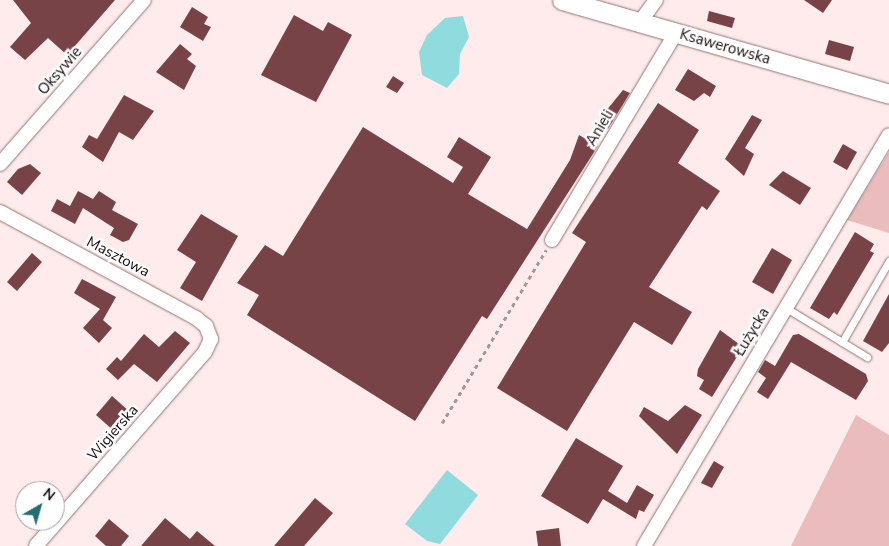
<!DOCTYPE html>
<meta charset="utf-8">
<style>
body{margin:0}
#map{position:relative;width:889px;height:546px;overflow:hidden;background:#ffebeb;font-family:"Nunito Sans",sans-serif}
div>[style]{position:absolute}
.green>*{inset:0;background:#eabcbd}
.water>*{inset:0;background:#90dbdd}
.building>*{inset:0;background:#784346}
.path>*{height:2.5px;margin-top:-1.25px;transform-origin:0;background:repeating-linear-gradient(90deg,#a79697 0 4px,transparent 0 8px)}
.roads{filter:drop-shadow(0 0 1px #917475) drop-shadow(0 0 1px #917475)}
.lane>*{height:7px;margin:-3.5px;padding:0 3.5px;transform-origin:3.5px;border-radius:3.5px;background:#fff}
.street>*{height:14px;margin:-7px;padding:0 7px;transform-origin:7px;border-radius:7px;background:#fff}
.secondary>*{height:19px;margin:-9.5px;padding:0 9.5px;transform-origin:9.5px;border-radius:9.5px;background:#fff}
span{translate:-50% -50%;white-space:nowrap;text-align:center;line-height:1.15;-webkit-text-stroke:5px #fefefe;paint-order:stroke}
.street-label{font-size:15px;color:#180d0e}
.north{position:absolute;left:15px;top:481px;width:50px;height:50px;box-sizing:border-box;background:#fefefe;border:1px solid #a29e9e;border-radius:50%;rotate:38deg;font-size:14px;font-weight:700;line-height:20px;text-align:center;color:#180d0e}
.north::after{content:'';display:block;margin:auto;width:18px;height:22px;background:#226e70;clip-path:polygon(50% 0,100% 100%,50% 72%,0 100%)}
</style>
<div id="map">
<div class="green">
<i style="clip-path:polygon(889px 152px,889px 233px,847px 220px)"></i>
<i style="clip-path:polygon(856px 415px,889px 435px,889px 546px,791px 546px)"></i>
</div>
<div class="water">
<i style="clip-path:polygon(463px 16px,469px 37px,460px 54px,459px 74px,447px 88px,422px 75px,419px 52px,427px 35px,445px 18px)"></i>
<i style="clip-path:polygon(447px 470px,478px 495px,440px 544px,427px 541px,405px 524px)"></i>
</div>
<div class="building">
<i style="clip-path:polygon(13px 0,115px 0,67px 55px,48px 38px,25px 60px,10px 47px,31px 23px)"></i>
<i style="clip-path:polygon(804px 0,832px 0,823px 13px)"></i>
<i style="clip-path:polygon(192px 7px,208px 17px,204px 24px,211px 27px,203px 41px,180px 27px)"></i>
<i style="clip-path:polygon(709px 11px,735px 18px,732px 28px,707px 21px)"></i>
<i style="clip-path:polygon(294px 15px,323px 31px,328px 22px,352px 35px,316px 102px,261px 75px)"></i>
<i style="clip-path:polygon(829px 40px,854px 47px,850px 61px,825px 54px)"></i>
<i style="clip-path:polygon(180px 44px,192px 54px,187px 59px,196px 66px,184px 90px,156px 72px)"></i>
<i style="clip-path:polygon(688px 69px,716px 86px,710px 97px,704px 93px,694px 101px,675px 90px)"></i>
<i style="clip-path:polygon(393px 76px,404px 83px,397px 93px,386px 87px)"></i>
<i style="clip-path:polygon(623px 90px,630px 93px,608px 129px,597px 122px)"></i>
<i style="clip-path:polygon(124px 95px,154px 111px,133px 140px,119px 132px,103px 162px,82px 147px,89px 135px,97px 139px)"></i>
<i style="clip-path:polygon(658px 103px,699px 130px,678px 163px,720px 191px,707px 210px,702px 206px,649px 287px,692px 312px,672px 345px,634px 322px,567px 431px,497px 388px,586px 242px,572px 233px)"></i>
<i style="clip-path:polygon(752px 115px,762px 120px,745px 148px,754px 154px,744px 176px,725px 159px)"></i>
<i style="clip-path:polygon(363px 127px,453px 183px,463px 167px,447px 157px,459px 137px,491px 157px,468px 194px,527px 229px,570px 160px,579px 135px,598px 146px,487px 319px,482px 316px,415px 421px,247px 315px,259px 295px,237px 283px,265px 245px,283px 256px)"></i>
<i style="clip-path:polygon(843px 144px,857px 152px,847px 170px,833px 162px)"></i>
<i style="clip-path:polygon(30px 164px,41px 173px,22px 195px,7px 182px,18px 169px)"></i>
<i style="clip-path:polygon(783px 171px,811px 188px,800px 205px,769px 185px)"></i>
<i style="clip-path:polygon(78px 191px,93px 199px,99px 191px,116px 202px,112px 210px,138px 224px,129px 240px,123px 242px,110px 235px,114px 228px,83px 208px,75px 224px,51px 211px,57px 199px,70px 206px)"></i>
<i style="clip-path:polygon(201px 214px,238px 236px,202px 301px,180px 288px,196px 262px,177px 250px)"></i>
<i style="clip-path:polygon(855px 232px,874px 244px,870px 251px,874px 253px,837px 315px,834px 312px,829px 319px,810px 308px)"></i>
<i style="clip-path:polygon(772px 248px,792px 260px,773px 294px,752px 282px)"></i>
<i style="clip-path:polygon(32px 253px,42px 262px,17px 291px,7px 282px)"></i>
<i style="clip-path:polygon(82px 279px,116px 297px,103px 320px,112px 328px,99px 343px,83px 328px,100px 309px,74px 293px)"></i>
<i style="clip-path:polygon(889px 294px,889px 343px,882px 352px,863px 341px)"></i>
<i style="clip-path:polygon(720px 330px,743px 347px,712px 397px,699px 389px,704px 380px,697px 376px,698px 369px)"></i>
<i style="clip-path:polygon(175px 331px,190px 343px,157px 382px,134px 364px,118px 380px,106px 369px,117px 357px,121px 361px,144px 334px,159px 347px)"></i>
<i style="clip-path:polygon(799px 334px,866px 374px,868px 381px,856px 400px,791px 362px,768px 399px,757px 392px,766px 378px,758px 372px,765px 360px,775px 366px,793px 335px)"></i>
<i style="clip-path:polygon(112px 396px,130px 412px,114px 431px,96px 415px)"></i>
<i style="clip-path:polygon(685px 405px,702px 415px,677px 454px,639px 416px,644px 407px,668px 421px)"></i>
<i style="clip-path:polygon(576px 438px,623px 466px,608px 491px,627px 503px,637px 485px,654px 495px,644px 512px,639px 510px,636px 519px,603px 499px,588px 524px,541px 496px)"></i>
<i style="clip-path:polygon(714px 461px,724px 467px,712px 488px,701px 483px)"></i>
<i style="clip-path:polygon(315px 498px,333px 513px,304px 546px,274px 546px)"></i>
<i style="clip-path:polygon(165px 518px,190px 539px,197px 531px,215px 546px,141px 546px)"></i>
<i style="clip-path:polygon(109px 519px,129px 536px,121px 546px,106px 546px,95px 536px)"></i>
<i style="clip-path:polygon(559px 528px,561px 546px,538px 546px,536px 531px)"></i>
</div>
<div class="path">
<i style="left:442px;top:423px;width:202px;rotate:-59deg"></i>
</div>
<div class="roads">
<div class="lane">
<i style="left:786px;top:308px;width:95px;rotate:31.2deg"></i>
<i style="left:842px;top:342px;width:94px;rotate:-59.9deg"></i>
</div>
<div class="street">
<i style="left:640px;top:22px;width:27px;rotate:-54deg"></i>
<i style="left:0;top:164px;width:218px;rotate:-48.7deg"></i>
<i style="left:0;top:212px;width:223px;rotate:28.4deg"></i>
<i style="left:196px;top:318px;width:13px;rotate:39deg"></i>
<i style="left:206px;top:326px;width:14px;rotate:69deg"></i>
<i style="left:211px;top:339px;width:14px;rotate:115deg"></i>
<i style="left:205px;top:352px;width:257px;rotate:131.1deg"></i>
<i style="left:552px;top:240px;width:241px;rotate:-59.1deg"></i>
<i style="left:644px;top:546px;width:478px;rotate:-59.2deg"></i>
</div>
<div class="secondary">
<i style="left:562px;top:0;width:340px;rotate:16deg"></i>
</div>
</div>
<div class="street-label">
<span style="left:725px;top:47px;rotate:16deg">Ksawerowska</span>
<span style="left:60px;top:71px;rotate:-49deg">Oksywie</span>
<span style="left:600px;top:128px;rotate:-59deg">Anieli</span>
<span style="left:118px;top:257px;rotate:28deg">Masztowa</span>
<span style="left:752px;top:332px;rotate:-59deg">Łużycka</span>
<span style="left:113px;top:433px;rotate:-49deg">Wigierska</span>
</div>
<div class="north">N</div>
</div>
